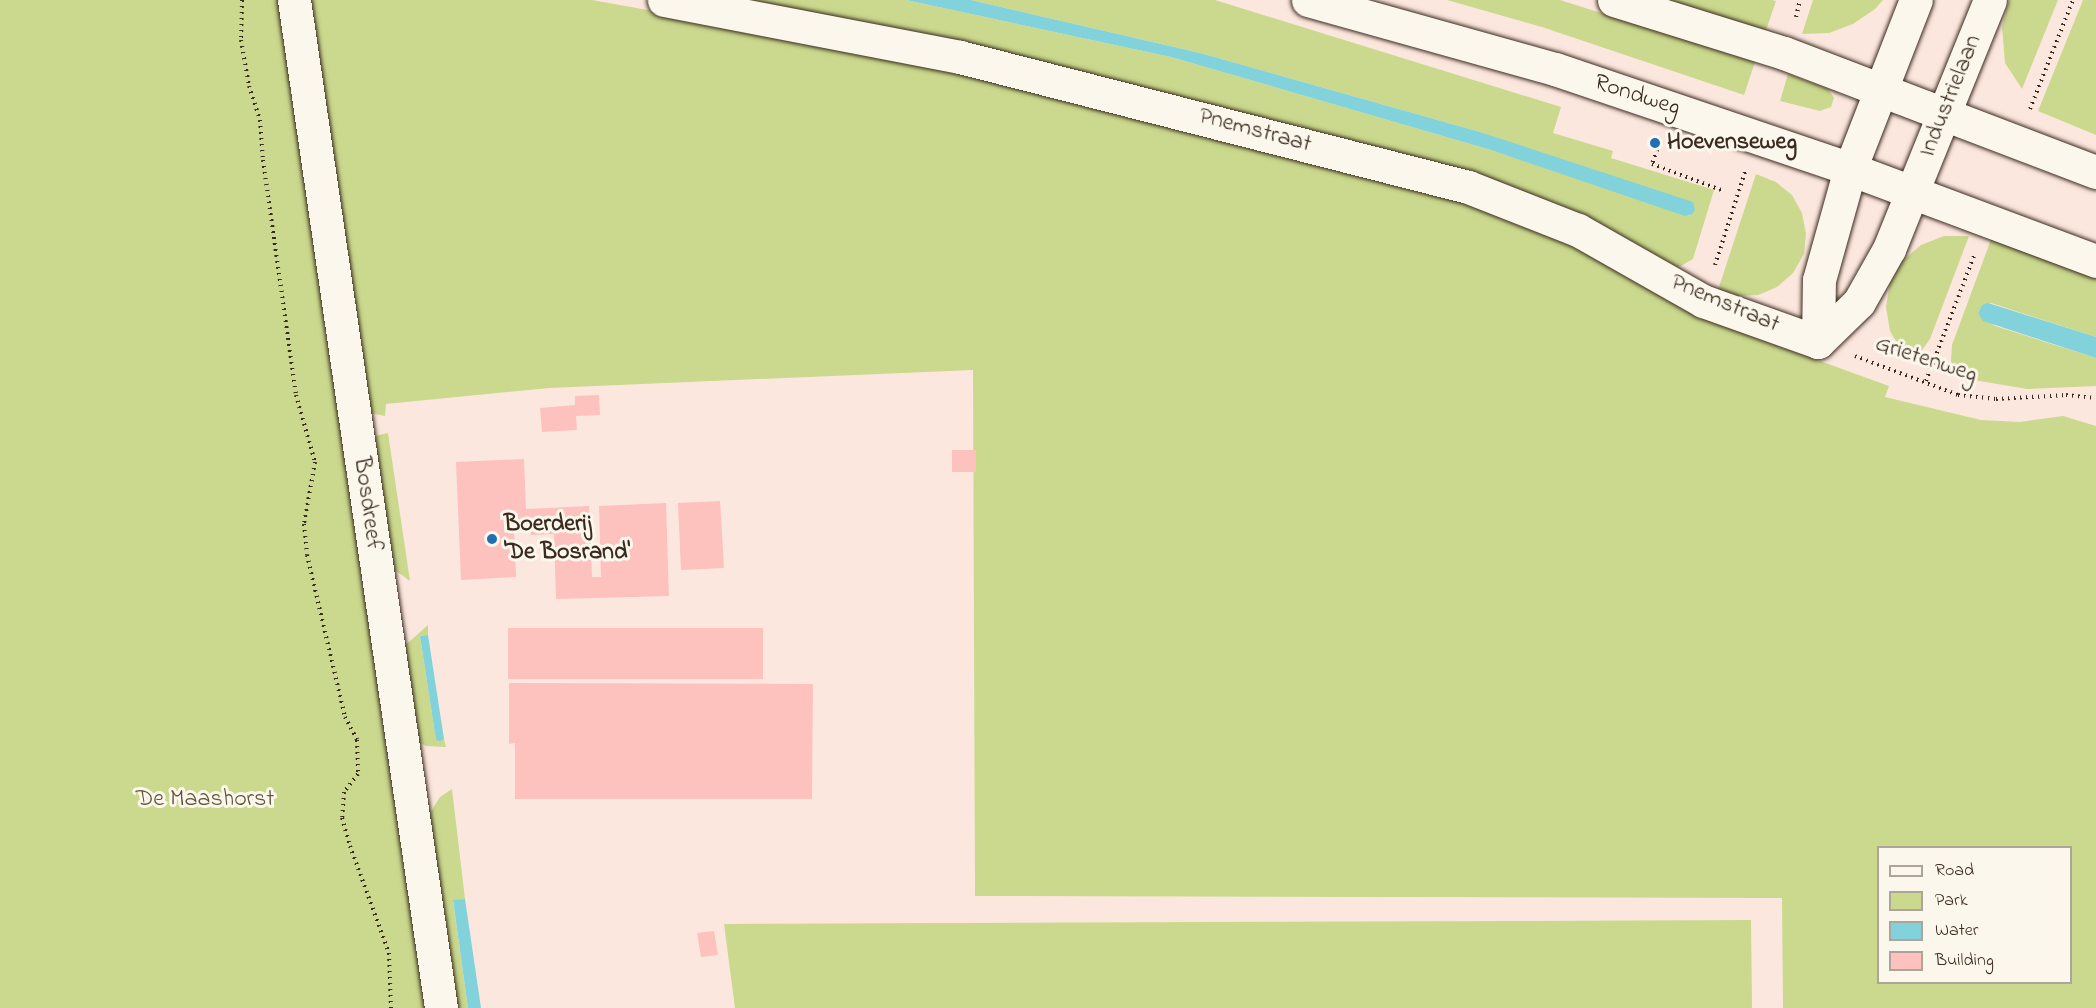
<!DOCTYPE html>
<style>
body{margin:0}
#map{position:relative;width:2096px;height:1008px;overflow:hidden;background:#fce7de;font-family:"Indie Flower",sans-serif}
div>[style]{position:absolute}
.green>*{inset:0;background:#cad98d}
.water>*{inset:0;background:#81d2db}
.building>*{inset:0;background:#fdc1be}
.path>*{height:4px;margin-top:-2px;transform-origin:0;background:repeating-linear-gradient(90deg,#3b2a1e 0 1.5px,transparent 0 6px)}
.roads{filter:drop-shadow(0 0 2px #3b2a1e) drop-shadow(0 0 2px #3b2a1e)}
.street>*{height:33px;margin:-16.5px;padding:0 16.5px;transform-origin:16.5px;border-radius:16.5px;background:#fbf7ec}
.secondary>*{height:33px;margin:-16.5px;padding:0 16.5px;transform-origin:16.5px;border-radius:16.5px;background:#fbf7ec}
.primary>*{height:33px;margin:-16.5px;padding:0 16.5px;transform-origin:16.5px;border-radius:16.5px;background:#fbf7ec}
.dots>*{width:16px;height:16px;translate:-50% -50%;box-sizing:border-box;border:3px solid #fbf7ec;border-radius:50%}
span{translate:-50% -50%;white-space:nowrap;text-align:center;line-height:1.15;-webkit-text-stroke:6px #fbf7ec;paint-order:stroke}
.street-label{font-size:24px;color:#3b2a1e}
.poi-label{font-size:24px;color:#3b2a1e;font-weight:700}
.left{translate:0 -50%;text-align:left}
.park-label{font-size:24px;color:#5f563a}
.legend{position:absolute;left:1877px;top:846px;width:195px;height:138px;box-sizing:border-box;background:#fbf7ec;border:2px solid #aea59a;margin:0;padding:8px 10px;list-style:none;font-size:18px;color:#3b2a1e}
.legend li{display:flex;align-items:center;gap:12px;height:30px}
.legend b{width:30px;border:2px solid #aea59a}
</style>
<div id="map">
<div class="green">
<i style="clip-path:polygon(0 0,300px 0,451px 1008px,0 1008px)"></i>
<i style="clip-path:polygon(evenodd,313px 0,592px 0,764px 31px,1009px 83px,1464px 201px,1538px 230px,1592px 256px,1704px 319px,1889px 386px,1885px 397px,1981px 420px,2020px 422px,2063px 416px,2096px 426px,2096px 1008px,1783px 1008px,1782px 898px,975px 896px,973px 370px,549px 388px,386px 404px,385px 416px,370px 413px,311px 6px,313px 0,1878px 848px,2070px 848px,2070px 982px,1878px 982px,1878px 848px)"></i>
<i style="clip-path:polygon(739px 0,906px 0,1171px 57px,1491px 150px,1690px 216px,1574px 165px,1480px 132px,1200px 53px,971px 0,1215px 0,1561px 107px,1553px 133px,1613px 151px,1611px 158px,1714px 190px,1693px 259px,1677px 268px,1636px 246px)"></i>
<i style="clip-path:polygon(1447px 0,1560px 0,1755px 62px,1744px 95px,1542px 27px)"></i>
<i style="clip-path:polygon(1654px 0,1772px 0,1776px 1px,1766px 30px)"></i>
<i style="clip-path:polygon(1813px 0,1883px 0,1875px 9px,1853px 24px,1829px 33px,1802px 34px)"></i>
<i style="clip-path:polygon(2009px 0,2058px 0,2022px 89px,2005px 63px,2002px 27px)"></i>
<i style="clip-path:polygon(2083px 0,2096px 0,2096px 135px,2038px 111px)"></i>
<i style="clip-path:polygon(1788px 74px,1828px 89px,1834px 98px,1831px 107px,1820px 111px,1780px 101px)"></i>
<i style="clip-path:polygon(1756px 174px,1776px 182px,1792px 195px,1802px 213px,1806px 234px,1804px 254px,1793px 273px,1777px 287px,1758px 295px,1737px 296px,1718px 290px)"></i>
<i style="clip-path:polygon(1993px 234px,2096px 275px,2096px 337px,1991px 303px,1982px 305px,1978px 313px,1995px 326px,2096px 358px,2096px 386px,2027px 389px,1968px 379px,1959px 377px,1954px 370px,1951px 361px,1952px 345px)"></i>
<i style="clip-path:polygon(1944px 236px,1969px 236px,1930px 339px,1922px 350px,1903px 353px,1890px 331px,1886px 307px,1890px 283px,1902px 261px,1921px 245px)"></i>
<i style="clip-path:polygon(388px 433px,410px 581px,389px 566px,370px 440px,375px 436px)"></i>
<i style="clip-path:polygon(428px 625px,428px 635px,420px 636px,436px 740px,444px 739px,446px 747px,426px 746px,416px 741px,402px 648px)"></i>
<i style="clip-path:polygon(452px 789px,465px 899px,453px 901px,468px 1008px,456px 1008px,428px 816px,440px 797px)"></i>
<i style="clip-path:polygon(1751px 920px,1752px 1008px,735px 1008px,724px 924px)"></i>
</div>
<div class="water">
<i style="clip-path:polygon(906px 0,971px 0,1200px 53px,1480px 132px,1693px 202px,1695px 210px,1692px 214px,1685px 216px,1491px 150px,1171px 57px)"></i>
<i style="clip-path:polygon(1988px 303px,2096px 337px,2096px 358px,1983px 321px,1978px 313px,1982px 305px)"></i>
<i style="clip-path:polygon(428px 635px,444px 739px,440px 741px,436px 740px,420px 636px)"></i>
<i style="clip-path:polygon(465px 899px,475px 967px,481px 1008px,468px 1008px,453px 900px)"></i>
</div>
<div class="building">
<i style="clip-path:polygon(599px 395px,600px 415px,576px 416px,577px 430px,542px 432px,540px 408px,575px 405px,575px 396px)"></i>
<i style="clip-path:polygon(952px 450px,976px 450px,976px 472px,952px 472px)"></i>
<i style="clip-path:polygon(524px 459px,526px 509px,589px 506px,592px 577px,601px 577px,599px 506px,666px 503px,669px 596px,556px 599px,554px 534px,531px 535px,530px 529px,514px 529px,516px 577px,461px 580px,456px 462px)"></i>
<i style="clip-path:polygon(720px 501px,724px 568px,681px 570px,678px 503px)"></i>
<i style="clip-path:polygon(508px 628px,763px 628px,763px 679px,508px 679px)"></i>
<i style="clip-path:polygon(509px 683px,813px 684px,812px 799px,515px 799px,515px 743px,509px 744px)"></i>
<i style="clip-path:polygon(714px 931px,718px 955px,701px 957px,697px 933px)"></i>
</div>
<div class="path">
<i style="left:242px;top:0;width:40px;rotate:91.4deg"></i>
<i style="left:241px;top:40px;width:47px;rotate:80.1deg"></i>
<i style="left:249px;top:86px;width:36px;rotate:72deg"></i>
<i style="left:260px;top:120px;width:40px;rotate:85.7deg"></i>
<i style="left:263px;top:160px;width:237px;rotate:82deg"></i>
<i style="left:296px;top:395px;width:70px;rotate:74.2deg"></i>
<i style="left:315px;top:462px;width:63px;rotate:100.1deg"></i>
<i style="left:304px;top:524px;width:31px;rotate:84deg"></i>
<i style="left:307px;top:555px;width:166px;rotate:76.8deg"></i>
<i style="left:345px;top:717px;width:26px;rotate:62deg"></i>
<i style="left:357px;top:740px;width:34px;rotate:88deg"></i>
<i style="left:358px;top:774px;width:23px;rotate:128deg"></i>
<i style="left:344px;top:792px;width:26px;rotate:94deg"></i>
<i style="left:342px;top:818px;width:29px;rotate:74deg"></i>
<i style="left:350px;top:846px;width:114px;rotate:70deg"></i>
<i style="left:389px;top:953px;width:55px;rotate:87.9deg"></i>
<i style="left:1796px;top:17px;width:17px;rotate:-77deg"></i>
<i style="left:2030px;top:109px;width:117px;rotate:-68.5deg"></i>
<i style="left:1659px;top:144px;width:21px;rotate:109deg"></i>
<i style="left:1652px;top:164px;width:77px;rotate:20.6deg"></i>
<i style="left:1715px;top:265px;width:98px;rotate:-72.1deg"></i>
<i style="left:1855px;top:356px;width:110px;rotate:20.7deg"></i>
<i style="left:1958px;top:395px;width:38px;rotate:6deg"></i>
<i style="left:1996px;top:399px;width:70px;rotate:-3.3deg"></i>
<i style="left:2066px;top:395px;width:30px;rotate:6deg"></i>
<i style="left:1926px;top:381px;width:134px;rotate:-69deg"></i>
</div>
<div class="roads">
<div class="street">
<i style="left:294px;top:0;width:1019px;rotate:81.7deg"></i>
<i style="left:664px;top:0;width:301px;rotate:10.9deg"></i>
<i style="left:960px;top:57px;width:524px;rotate:14.35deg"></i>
<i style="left:1468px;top:187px;width:118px;rotate:21.4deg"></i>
<i style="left:1578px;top:230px;width:144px;rotate:29.6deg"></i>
<i style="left:1703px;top:301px;width:122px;rotate:19.6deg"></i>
<i style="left:1818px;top:342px;width:57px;rotate:-44.3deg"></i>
<i style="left:1859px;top:302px;width:61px;rotate:-60.5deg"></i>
<i style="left:1889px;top:249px;width:61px;rotate:-68deg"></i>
<i style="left:1818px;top:342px;width:62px;rotate:-89.1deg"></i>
<i style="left:1819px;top:280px;width:115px;rotate:-74.4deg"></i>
</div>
<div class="secondary">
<i style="left:1850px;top:169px;width:181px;rotate:-68.7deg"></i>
<i style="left:1912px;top:192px;width:207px;rotate:-67.9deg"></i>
</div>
<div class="primary">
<i style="left:1308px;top:0;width:256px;rotate:15.6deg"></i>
<i style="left:1555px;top:69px;width:311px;rotate:18.7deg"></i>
<i style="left:1850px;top:169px;width:263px;rotate:20.5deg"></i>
<i style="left:1614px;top:0;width:178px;rotate:17.3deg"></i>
<i style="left:1784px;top:53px;width:334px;rotate:20.9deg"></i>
</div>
</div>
<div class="dots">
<i style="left:1655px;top:143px;background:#1f6fb2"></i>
<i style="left:492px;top:539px;background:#1f6fb2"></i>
</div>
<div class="street-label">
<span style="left:1637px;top:96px;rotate:18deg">Rondweg</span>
<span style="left:1951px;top:96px;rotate:-68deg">Industrielaan</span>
<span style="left:1255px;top:131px;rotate:15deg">Pnemstraat</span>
<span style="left:1725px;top:304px;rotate:23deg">Pnemstraat</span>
<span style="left:1926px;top:360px;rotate:18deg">Grietenweg</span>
<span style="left:367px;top:504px;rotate:82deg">Bosdreef</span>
</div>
<div class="poi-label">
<span class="left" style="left:1667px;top:143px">Hoevenseweg</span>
<span class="left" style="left:504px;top:539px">Boerderij<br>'De Bosrand'</span>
</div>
<div class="park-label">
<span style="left:205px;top:800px">De Maashorst</span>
</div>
<ul class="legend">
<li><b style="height:8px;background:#fbf7ec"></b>Road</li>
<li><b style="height:16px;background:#cad98d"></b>Park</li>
<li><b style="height:16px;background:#81d2db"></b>Water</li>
<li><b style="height:16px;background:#fdc1be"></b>Building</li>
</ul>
</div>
